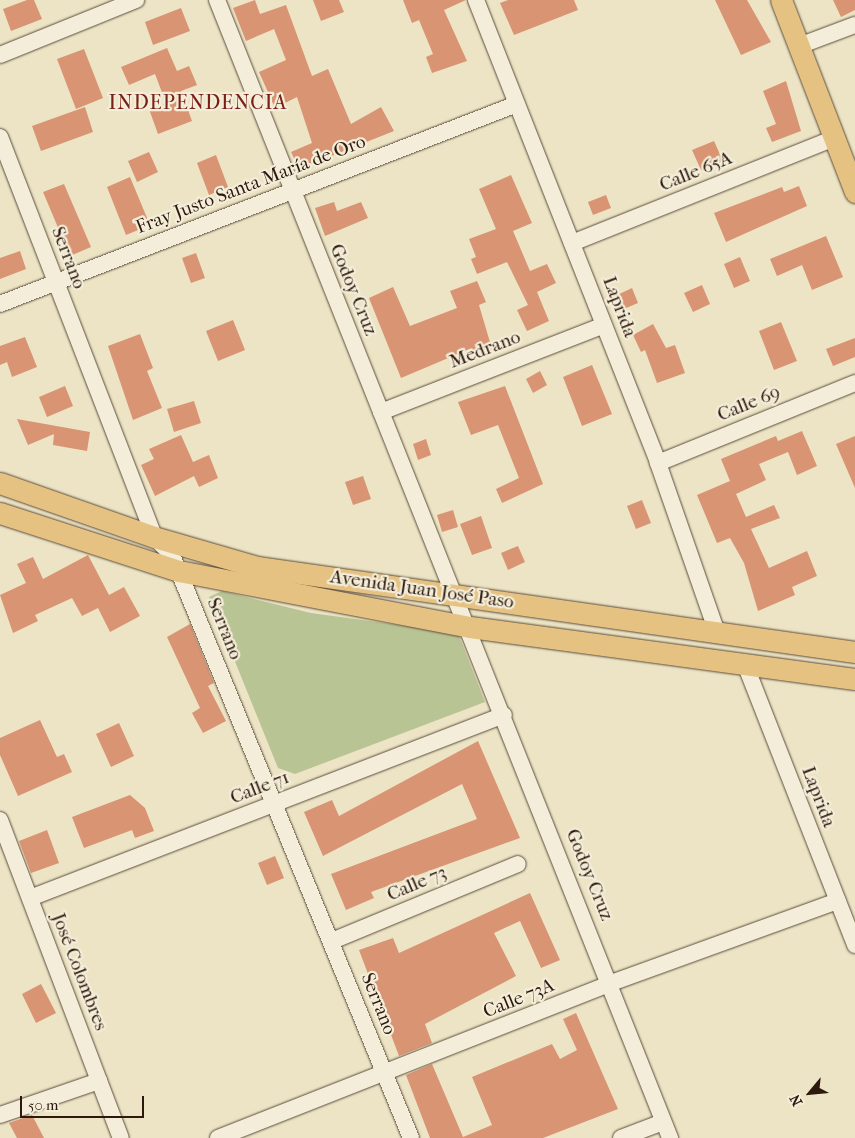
<!DOCTYPE html>
<meta charset="utf-8">
<style>
body{margin:0}
#map{position:relative;width:855px;height:1138px;overflow:hidden;background:#ece4c5;font-family:"IM FELL French Canon",serif}
div>[style]{position:absolute}
.green>*{inset:0;background:#b9c494}
.building>*{inset:0;background:#d99473}
.roads{filter:drop-shadow(0 0 1px #5c4b3a) drop-shadow(0 0 1px #5c4b3a)}
.minor>*{height:16px;margin:-8px;padding:0 8px;transform-origin:8px;border-radius:8px;background:#f3edd9}
.major>*{height:21px;margin:-10.5px;padding:0 10.5px;transform-origin:10.5px;border-radius:10.5px;background:#e6c282}
span{translate:-50% -50%;white-space:nowrap;text-align:center;line-height:1.15;-webkit-text-stroke:4.5px #f3edd9;paint-order:stroke}
.street-label{font-size:19px;color:#2c180c}
.neighbourhood-label{font-size:20px;color:#7a1f14;letter-spacing:1px}
.north{position:absolute;left:785px;top:1068px;width:50px;height:50px;-webkit-text-stroke:4px #f3edd9;paint-order:stroke;rotate:242deg;font-size:14px;font-weight:700;line-height:20px;text-align:center;color:#2c180c}
.north::after{content:'';display:block;margin:auto;width:18px;height:22px;background:#2c180c;clip-path:polygon(50% 0,100% 100%,50% 72%,0 100%)}
.scale{position:absolute;left:20px;top:1096px;width:124px;height:22px;box-sizing:border-box;border:2px solid #2c180c;border-top:0;padding-left:6px;font-size:15px;line-height:18px;white-space:nowrap;color:#2c180c;-webkit-text-stroke:4px #f3edd9;paint-order:stroke}
</style>
<div id="map">
<div class="green">
<i style="clip-path:polygon(222px 591px,311px 613px,458px 633px,485px 702px,295px 774px,278px 768px,209px 597px)"></i>
</div>
<div class="building">
<i style="clip-path:polygon(27px 0,34px 0,42px 19px,11px 31px,3px 9px)"></i>
<i style="clip-path:polygon(255px 0,260px 14px,286px 5px,312px 76px,328px 69px,351px 124px,381px 107px,394px 131px,299px 169px,291px 152px,312px 143px,297px 97px,275px 108px,259px 72px,286px 60px,274px 29px,246px 41px,233px 8px)"></i>
<i style="clip-path:polygon(313px 0,339px 0,344px 12px,321px 21px)"></i>
<i style="clip-path:polygon(403px 0,466px 0,444px 10px,467px 61px,432px 73px,426px 57px,433px 54px,419px 20px,412px 23px)"></i>
<i style="clip-path:polygon(508px 0,574px 0,578px 10px,514px 35px,500px 3px)"></i>
<i style="clip-path:polygon(715px 0,747px 0,771px 42px,741px 55px)"></i>
<i style="clip-path:polygon(833px 0,855px 0,855px 10px,841px 17px)"></i>
<i style="clip-path:polygon(181px 8px,190px 31px,153px 45px,145px 22px)"></i>
<i style="clip-path:polygon(167px 48px,177px 71px,189px 66px,197px 85px,181px 91px,192px 121px,158px 134px,149px 109px,166px 103px,155px 74px,129px 85px,121px 67px)"></i>
<i style="clip-path:polygon(84px 49px,103px 98px,76px 109px,57px 59px)"></i>
<i style="clip-path:polygon(786px 81px,801px 131px,772px 142px,766px 128px,776px 124px,763px 91px)"></i>
<i style="clip-path:polygon(85px 107px,93px 132px,41px 151px,32px 126px)"></i>
<i style="clip-path:polygon(714px 141px,723px 161px,701px 170px,692px 150px)"></i>
<i style="clip-path:polygon(149px 152px,158px 172px,137px 182px,128px 161px)"></i>
<i style="clip-path:polygon(216px 155px,228px 187px,209px 195px,197px 163px)"></i>
<i style="clip-path:polygon(511px 175px,532px 223px,513px 231px,530px 271px,547px 264px,556px 283px,537px 292px,549px 321px,527px 331px,517px 310px,528px 305px,507px 262px,477px 274px,471px 259px,476px 257px,469px 239px,496px 229px,479px 189px)"></i>
<i style="clip-path:polygon(130px 177px,150px 225px,126px 235px,107px 187px)"></i>
<i style="clip-path:polygon(64px 184px,91px 247px,70px 256px,43px 192px)"></i>
<i style="clip-path:polygon(799px 186px,807px 206px,726px 242px,714px 213px,782px 187px,784px 192px)"></i>
<i style="clip-path:polygon(606px 195px,611px 208px,593px 215px,588px 202px)"></i>
<i style="clip-path:polygon(334px 202px,337px 211px,361px 202px,368px 218px,325px 236px,315px 208px)"></i>
<i style="clip-path:polygon(826px 236px,843px 277px,812px 290px,802px 265px,777px 276px,770px 259px)"></i>
<i style="clip-path:polygon(20px 251px,26px 269px,0 279px,0 258px)"></i>
<i style="clip-path:polygon(196px 253px,205px 278px,191px 283px,182px 258px)"></i>
<i style="clip-path:polygon(740px 257px,750px 281px,734px 288px,724px 264px)"></i>
<i style="clip-path:polygon(477px 281px,486px 302px,479px 305px,492px 349px,475px 355px,472px 348px,401px 378px,369px 298px,393px 287px,410px 326px,457px 308px,450px 291px)"></i>
<i style="clip-path:polygon(702px 285px,710px 304px,693px 312px,684px 293px)"></i>
<i style="clip-path:polygon(632px 288px,638px 303px,619px 311px,613px 297px)"></i>
<i style="clip-path:polygon(233px 320px,245px 350px,218px 361px,206px 331px)"></i>
<i style="clip-path:polygon(781px 322px,797px 361px,774px 370px,759px 331px)"></i>
<i style="clip-path:polygon(653px 324px,666px 348px,675px 345px,685px 373px,657px 383px,645px 350px,641px 352px,633px 335px)"></i>
<i style="clip-path:polygon(140px 334px,153px 368px,147px 371px,162px 408px,133px 420px,108px 346px)"></i>
<i style="clip-path:polygon(25px 337px,37px 367px,12px 377px,7px 362px,0 365px,0 346px)"></i>
<i style="clip-path:polygon(855px 338px,855px 357px,833px 366px,826px 349px)"></i>
<i style="clip-path:polygon(592px 365px,612px 414px,582px 426px,563px 377px)"></i>
<i style="clip-path:polygon(540px 371px,547px 385px,533px 393px,526px 379px)"></i>
<i style="clip-path:polygon(65px 386px,73px 406px,47px 417px,39px 397px)"></i>
<i style="clip-path:polygon(505px 386px,543px 484px,502px 503px,496px 489px,519px 478px,498px 425px,471px 435px,458px 402px)"></i>
<i style="clip-path:polygon(194px 401px,201px 423px,174px 432px,167px 409px)"></i>
<i style="clip-path:polygon(17px 419px,90px 432px,87px 451px,53px 445px,54px 434px,28px 445px)"></i>
<i style="clip-path:polygon(802px 431px,817px 466px,797px 475px,788px 452px,759px 464px,766px 480px,736px 494px,746px 517px,774px 505px,780px 518px,751px 529px,769px 568px,807px 551px,817px 576px,792px 587px,795px 595px,758px 611px,744px 563px,730px 538px,717px 543px,697px 495px,730px 481px,721px 459px,776px 436px,778px 441px)"></i>
<i style="clip-path:polygon(181px 435px,193px 462px,209px 455px,218px 478px,199px 487px,194px 476px,155px 496px,141px 465px,154px 459px,149px 449px)"></i>
<i style="clip-path:polygon(855px 436px,855px 488px,836px 444px)"></i>
<i style="clip-path:polygon(426px 439px,431px 455px,418px 460px,413px 444px)"></i>
<i style="clip-path:polygon(363px 476px,371px 499px,353px 505px,345px 482px)"></i>
<i style="clip-path:polygon(642px 500px,651px 523px,636px 529px,627px 506px)"></i>
<i style="clip-path:polygon(453px 510px,458px 527px,442px 532px,437px 515px)"></i>
<i style="clip-path:polygon(481px 516px,492px 548px,472px 555px,460px 524px)"></i>
<i style="clip-path:polygon(518px 546px,525px 562px,508px 570px,501px 553px)"></i>
<i style="clip-path:polygon(88px 555px,109px 595px,124px 587px,140px 616px,110px 632px,98px 608px,82px 616px,72px 598px,35px 615px,38px 621px,13px 633px,0 595px,26px 583px,17px 564px,33px 557px,43px 579px)"></i>
<i style="clip-path:polygon(190px 624px,214px 683px,208px 686px,226px 721px,203px 733px,192px 713px,200px 708px,167px 637px)"></i>
<i style="clip-path:polygon(40px 720px,57px 757px,64px 754px,72px 772px,18px 796px,0 755px,0 738px)"></i>
<i style="clip-path:polygon(119px 723px,134px 756px,111px 767px,96px 734px)"></i>
<i style="clip-path:polygon(478px 741px,520px 838px,371px 892px,374px 898px,346px 910px,331px 874px,477px 819px,462px 784px,323px 856px,304px 812px,332px 800px,339px 816px)"></i>
<i style="clip-path:polygon(130px 795px,145px 808px,154px 831px,135px 838px,132px 830px,84px 848px,72px 817px)"></i>
<i style="clip-path:polygon(47px 830px,59px 863px,31px 873px,19px 841px)"></i>
<i style="clip-path:polygon(275px 856px,284px 878px,267px 885px,258px 863px)"></i>
<i style="clip-path:polygon(530px 893px,560px 960px,541px 968px,520px 921px,494px 933px,516px 976px,425px 1024px,432px 1043px,399px 1056px,359px 950px,393px 938px,399px 953px)"></i>
<i style="clip-path:polygon(41px 984px,56px 1013px,36px 1023px,22px 994px)"></i>
<i style="clip-path:polygon(576px 1013px,618px 1109px,543px 1138px,430px 1138px,406px 1075px,432px 1064px,463px 1137px,492px 1125px,472px 1077px,552px 1044px,560px 1059px,577px 1050px,563px 1019px)"></i>
<i style="clip-path:polygon(32px 1115px,44px 1138px,17px 1138px,9px 1123px)"></i>
</div>
<div class="roads">
<div class="minor">
<i style="left:217px;top:0;width:1225px;rotate:68.29deg"></i>
<i style="left:476px;top:0;width:497px;rotate:68.5deg"></i>
<i style="left:658px;top:463px;width:179px;rotate:70.8deg"></i>
<i style="left:799px;top:46px;width:60px;rotate:-20.6deg"></i>
<i style="left:0;top:55px;width:147px;rotate:-22deg"></i>
<i style="left:0;top:137px;width:429px;rotate:68.9deg"></i>
<i style="left:154px;top:537px;width:25px;rotate:45deg"></i>
<i style="left:172px;top:555px;width:630px;rotate:67.71deg"></i>
<i style="left:572px;top:243px;width:282px;rotate:-21.8deg"></i>
<i style="left:0;top:304px;width:554px;rotate:-21.15deg"></i>
<i style="left:381px;top:412px;width:239px;rotate:-21.3deg"></i>
<i style="left:658px;top:463px;width:213px;rotate:-22.1deg"></i>
<i style="left:745px;top:664px;width:302px;rotate:68.6deg"></i>
<i style="left:0;top:820px;width:340px;rotate:69.2deg"></i>
<i style="left:30px;top:898px;width:508px;rotate:-21.11deg"></i>
<i style="left:332px;top:941px;width:201px;rotate:-22.5deg"></i>
<i style="left:0;top:1115px;width:105px;rotate:-19deg"></i>
<i style="left:218px;top:1138px;width:422px;rotate:-21.5deg"></i>
<i style="left:611px;top:983px;width:241px;rotate:-19.9deg"></i>
<i style="left:621px;top:1138px;width:45px;rotate:-20.9deg"></i>
</div>
<div class="major">
<i style="left:781px;top:0;width:206px;rotate:68.9deg"></i>
<i style="left:0;top:483px;width:163px;rotate:19.3deg"></i>
<i style="left:154px;top:537px;width:107px;rotate:16.2deg"></i>
<i style="left:257px;top:567px;width:604px;rotate:8.09deg"></i>
<i style="left:0;top:513px;width:188px;rotate:18deg"></i>
<i style="left:179px;top:571px;width:296px;rotate:10.9deg"></i>
<i style="left:470px;top:627px;width:388px;rotate:7.7deg"></i>
</div>
</div>
<div class="street-label">
<span style="left:696px;top:172px;rotate:-22deg">Calle 65A</span>
<span style="left:251px;top:185px;rotate:-21deg">Fray Justo Santa María de Oro</span>
<span style="left:68px;top:258px;rotate:69deg">Serrano</span>
<span style="left:353px;top:290px;rotate:68deg">Godoy Cruz</span>
<span style="left:619px;top:307px;rotate:69deg">Laprida</span>
<span style="left:485px;top:350px;rotate:-21deg">Medrano</span>
<span style="left:749px;top:404px;rotate:-22deg">Calle 69</span>
<span style="left:422px;top:590px;rotate:8deg">Avenida Juan José Paso</span>
<span style="left:224px;top:629px;rotate:68deg">Serrano</span>
<span style="left:260px;top:788px;rotate:-21deg">Calle 71</span>
<span style="left:818px;top:797px;rotate:69deg">Laprida</span>
<span style="left:589px;top:875px;rotate:68deg">Godoy Cruz</span>
<span style="left:417px;top:884px;rotate:-23deg">Calle 73</span>
<span style="left:79px;top:972px;rotate:69deg">José Colombres</span>
<span style="left:519px;top:999px;rotate:-22deg">Calle 73A</span>
<span style="left:378px;top:1004px;rotate:68deg">Serrano</span>
</div>
<div class="neighbourhood-label">
<span style="left:198px;top:102px">INDEPENDENCIA</span>
</div>
<div class="north">N</div>
<div class="scale">50 m</div>
</div>
